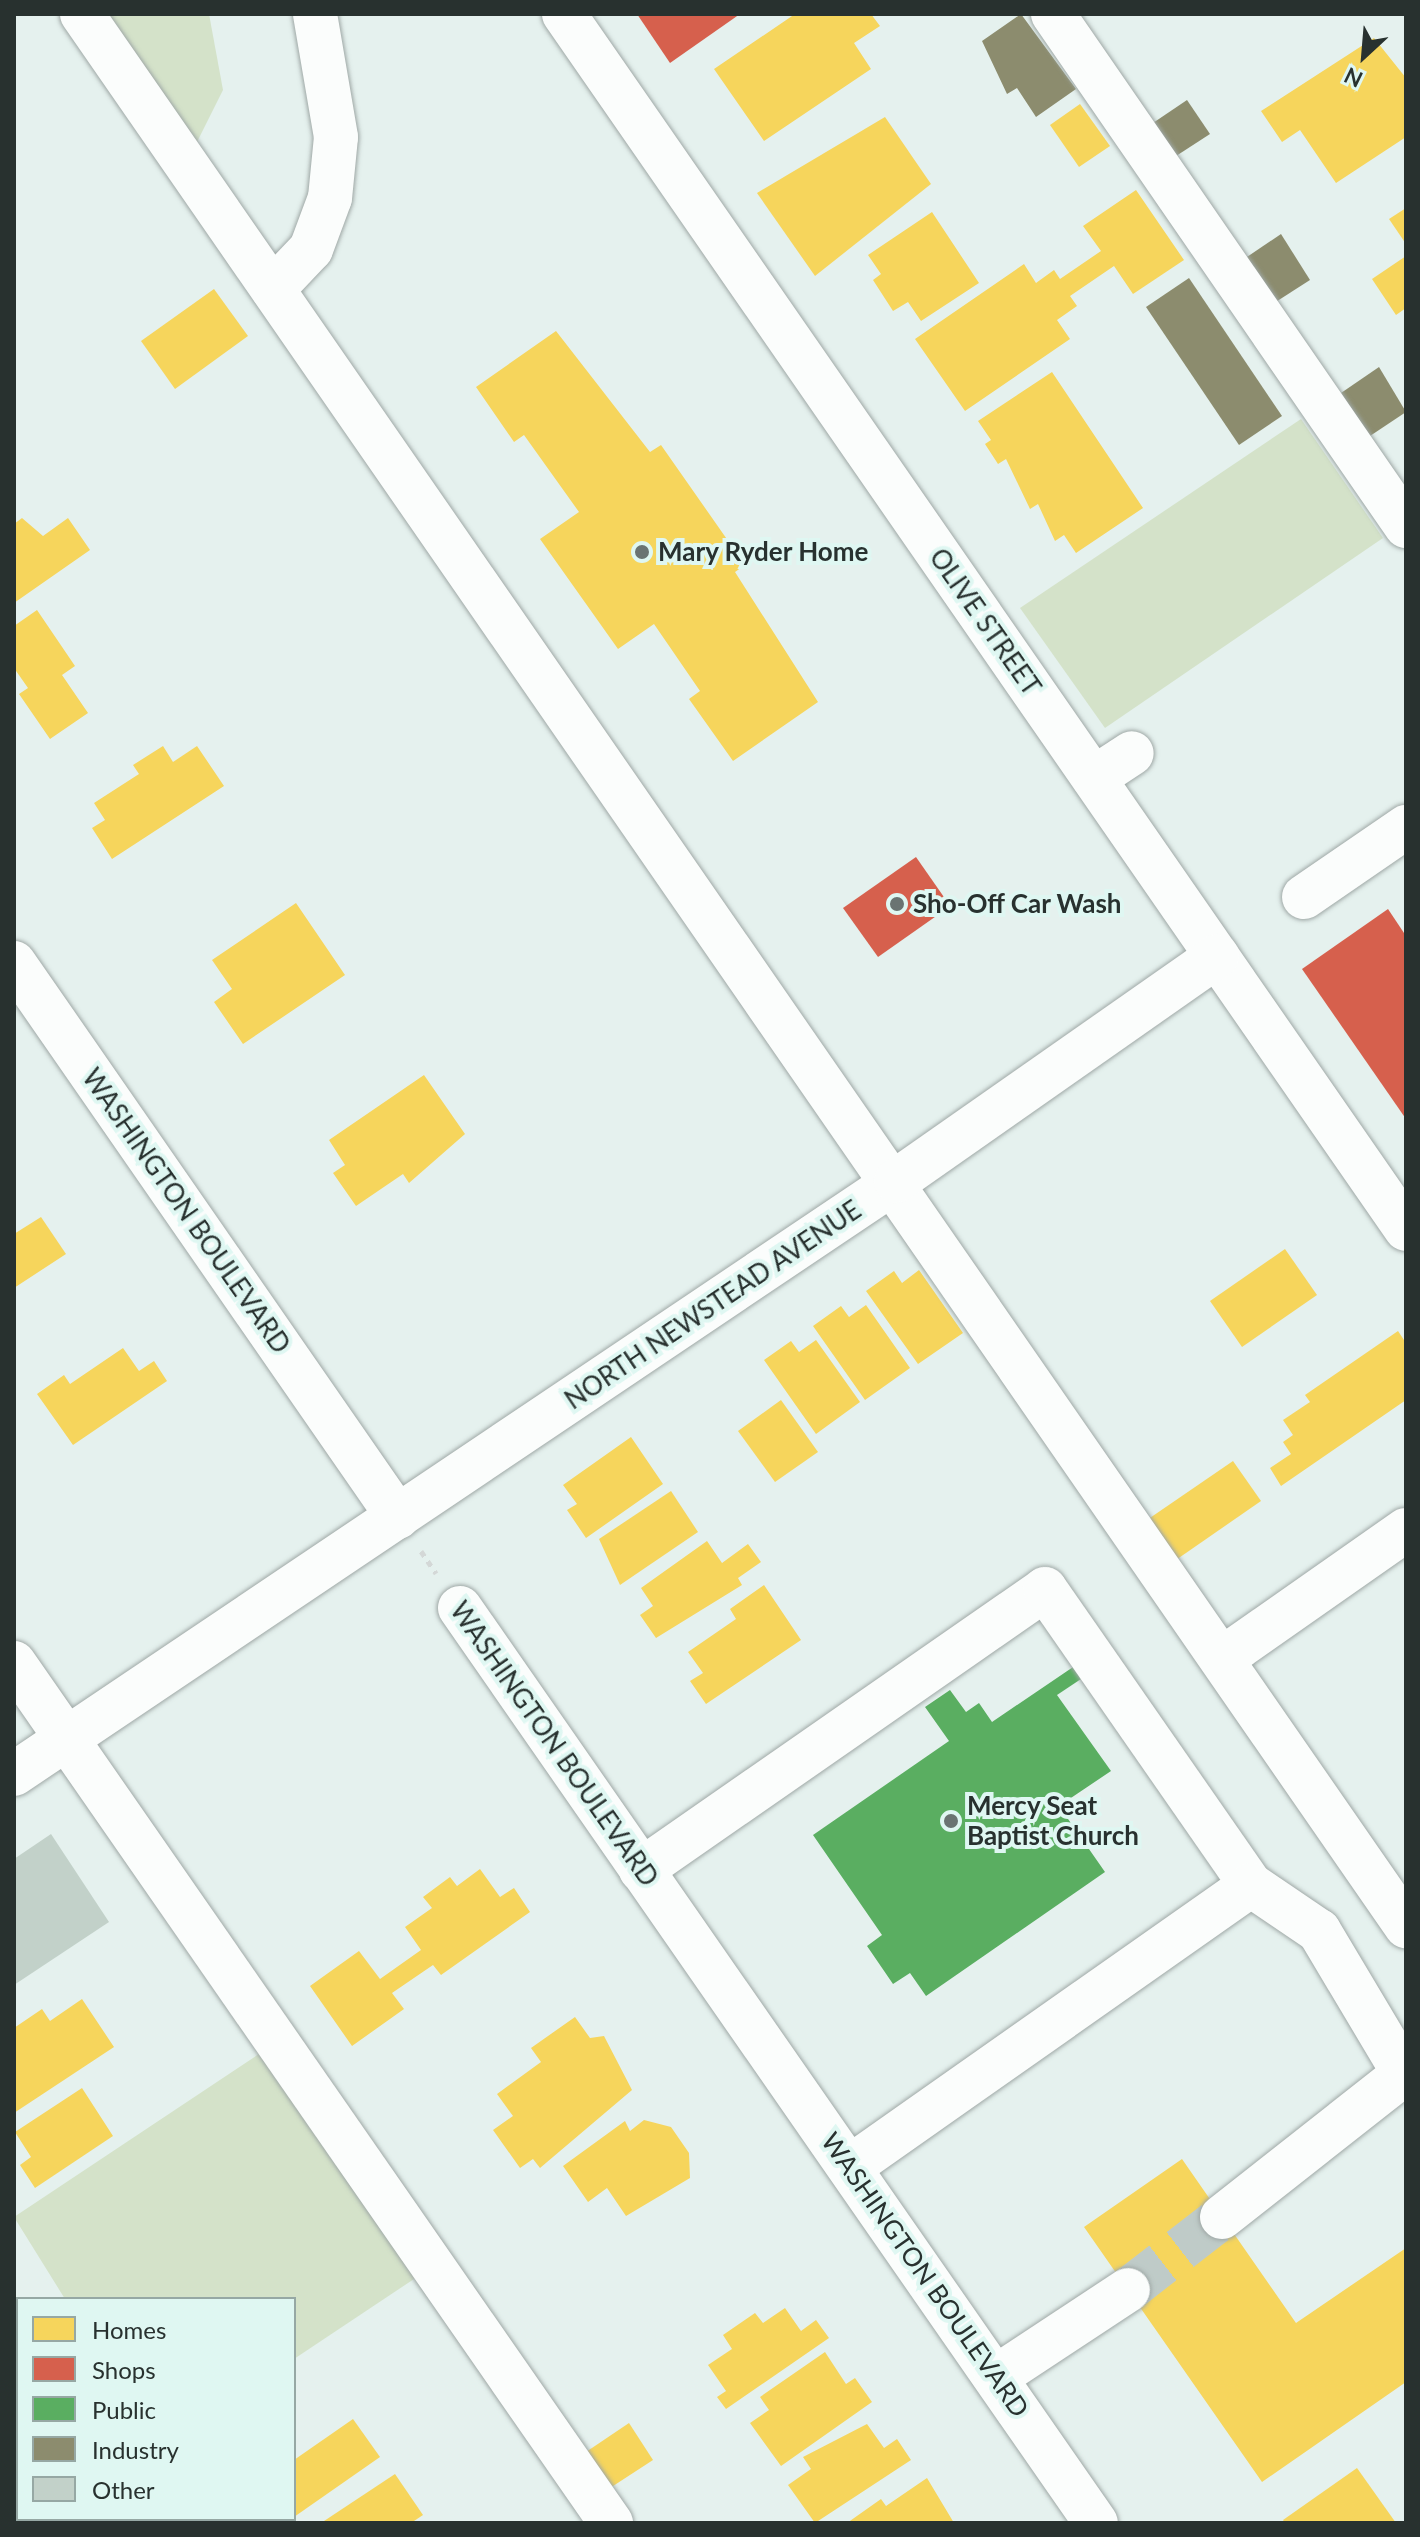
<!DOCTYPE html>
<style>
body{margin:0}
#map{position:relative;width:1420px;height:2537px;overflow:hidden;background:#e5f1ee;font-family:Lato,sans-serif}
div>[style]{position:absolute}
.green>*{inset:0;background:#d4e2c9}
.homes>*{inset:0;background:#f6d55c}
.shops>*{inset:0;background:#d6604d}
.public>*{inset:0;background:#5aae61}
.industry>*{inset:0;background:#8c8c6e}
.building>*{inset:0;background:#c2d1c9}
.minor-tunnel>*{height:44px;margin-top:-22px;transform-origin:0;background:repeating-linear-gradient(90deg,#bfcbc8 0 44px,transparent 0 66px)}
.path>*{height:5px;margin-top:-2.5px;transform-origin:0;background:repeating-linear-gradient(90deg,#d4d8d7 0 6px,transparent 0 12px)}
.roads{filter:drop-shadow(0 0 2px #9fa8a6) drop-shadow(0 0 2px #9fa8a6)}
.minor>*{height:44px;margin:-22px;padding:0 22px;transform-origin:22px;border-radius:22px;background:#fbfdfc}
.major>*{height:44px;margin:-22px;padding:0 22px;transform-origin:22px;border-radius:22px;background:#fbfdfc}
.dots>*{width:22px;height:22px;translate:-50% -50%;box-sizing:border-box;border:4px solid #dff7f2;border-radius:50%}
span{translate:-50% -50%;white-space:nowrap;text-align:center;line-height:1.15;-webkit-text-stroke:8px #dff7f2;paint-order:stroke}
.poi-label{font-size:26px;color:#28312f;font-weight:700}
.left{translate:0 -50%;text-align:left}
.street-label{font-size:26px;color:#28312f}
.frame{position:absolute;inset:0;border:16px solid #28312f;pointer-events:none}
.legend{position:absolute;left:16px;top:2297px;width:280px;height:224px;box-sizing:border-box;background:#dff7f2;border:2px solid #96a8a4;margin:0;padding:10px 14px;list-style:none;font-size:24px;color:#28312f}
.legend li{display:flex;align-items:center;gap:16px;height:40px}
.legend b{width:40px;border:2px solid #96a8a4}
.north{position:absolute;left:1324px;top:16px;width:80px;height:80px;-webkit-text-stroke:6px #dff7f2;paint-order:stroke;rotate:206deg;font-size:22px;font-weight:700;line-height:32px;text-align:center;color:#28312f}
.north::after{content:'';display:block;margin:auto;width:28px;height:36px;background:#28312f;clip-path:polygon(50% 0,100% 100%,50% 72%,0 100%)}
</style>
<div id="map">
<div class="green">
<i style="clip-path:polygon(106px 14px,209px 14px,223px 90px,197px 142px)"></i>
<i style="clip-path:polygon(1301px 419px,1383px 538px,1105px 728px,1020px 608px)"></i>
<i style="clip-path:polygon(268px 2048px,420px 2275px,294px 2359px,294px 2299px,65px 2299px,14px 2217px)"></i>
</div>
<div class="homes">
<i style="clip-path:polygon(795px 14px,871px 14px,880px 26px,854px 43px,871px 69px,764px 141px,714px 69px)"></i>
<i style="clip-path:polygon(1374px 38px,1406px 78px,1406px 137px,1336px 183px,1300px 130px,1282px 142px,1261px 111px)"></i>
<i style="clip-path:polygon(1080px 104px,1110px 146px,1079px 167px,1050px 125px)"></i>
<i style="clip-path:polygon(885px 117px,931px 184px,815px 276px,757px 193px)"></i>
<i style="clip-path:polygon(1136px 190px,1184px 260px,1133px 294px,1114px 266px,1070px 296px,1077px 306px,1057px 320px,1070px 339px,965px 411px,915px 339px,1024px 264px,1036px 283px,1054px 270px,1060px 279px,1101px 251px,1083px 226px)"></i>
<i style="clip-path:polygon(1406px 208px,1406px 244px,1389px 219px)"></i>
<i style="clip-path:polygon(932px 212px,979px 283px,921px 321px,908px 302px,893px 311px,873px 280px,881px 274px,868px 255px)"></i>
<i style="clip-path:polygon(1406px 256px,1406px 308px,1396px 315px,1372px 279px)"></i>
<i style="clip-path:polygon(214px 289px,248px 336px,175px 389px,141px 341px)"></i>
<i style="clip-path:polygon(556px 331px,650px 452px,661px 445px,745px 565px,735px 572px,818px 702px,733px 761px,689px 699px,700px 691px,654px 624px,618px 649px,540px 539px,579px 512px,524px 435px,514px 442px,476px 387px)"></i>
<i style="clip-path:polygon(1052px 372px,1143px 508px,1076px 553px,1064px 535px,1055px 541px,1038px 504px,1030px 509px,1006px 459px,998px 464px,985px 444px,991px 440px,978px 421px)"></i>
<i style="clip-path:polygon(22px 518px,43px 536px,68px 518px,90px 550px,14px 603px,14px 524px)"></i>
<i style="clip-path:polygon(37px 610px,75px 666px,62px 675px,88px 713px,50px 739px,19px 694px,28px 688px,14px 668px,14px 626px)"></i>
<i style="clip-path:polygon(163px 746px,173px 762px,197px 746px,224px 786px,112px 859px,92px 828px,105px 820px,94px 803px,139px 774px,133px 765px)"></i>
<i style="clip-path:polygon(296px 903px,345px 975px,243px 1044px,214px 1002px,232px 989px,212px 960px)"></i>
<i style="clip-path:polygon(424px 1075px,465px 1134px,409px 1183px,403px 1174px,356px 1206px,333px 1173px,345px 1165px,329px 1140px)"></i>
<i style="clip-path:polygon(41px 1217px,66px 1254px,14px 1288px,14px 1234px)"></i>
<i style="clip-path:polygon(1285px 1249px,1317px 1295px,1242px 1347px,1210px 1301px)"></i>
<i style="clip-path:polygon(919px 1270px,963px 1333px,918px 1364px,866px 1291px,894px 1271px,902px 1283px)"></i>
<i style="clip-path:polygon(866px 1305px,910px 1368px,865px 1400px,813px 1326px,841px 1306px,849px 1317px)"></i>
<i style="clip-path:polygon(1398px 1331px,1406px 1343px,1406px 1400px,1281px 1486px,1270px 1468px,1291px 1454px,1283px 1442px,1293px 1435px,1283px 1420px,1310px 1402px,1305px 1395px)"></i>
<i style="clip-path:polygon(816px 1340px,860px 1402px,816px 1434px,764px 1360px,791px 1341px,799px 1352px)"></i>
<i style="clip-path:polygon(123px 1348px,139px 1371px,154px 1361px,167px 1381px,73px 1445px,37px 1394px,64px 1375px,70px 1384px)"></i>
<i style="clip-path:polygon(781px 1400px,818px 1452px,775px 1482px,738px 1431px)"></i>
<i style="clip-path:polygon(631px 1437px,663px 1484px,586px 1538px,567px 1510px,577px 1504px,563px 1485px)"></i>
<i style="clip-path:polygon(1233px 1461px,1261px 1501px,1173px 1562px,1144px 1522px)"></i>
<i style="clip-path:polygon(671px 1491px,698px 1532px,620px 1585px,599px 1539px)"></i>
<i style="clip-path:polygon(707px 1541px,722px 1563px,748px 1544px,761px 1562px,738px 1578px,742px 1585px,656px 1638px,640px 1615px,653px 1606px,641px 1588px)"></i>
<i style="clip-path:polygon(764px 1585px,801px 1640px,706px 1704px,690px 1681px,703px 1673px,688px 1652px,736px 1619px,730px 1609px)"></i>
<i style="clip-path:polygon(480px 1869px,500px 1897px,514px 1888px,530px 1912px,441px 1975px,433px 1965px,392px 1993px,404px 2009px,352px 2046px,310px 1986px,359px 1951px,380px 1979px,421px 1950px,405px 1927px,432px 1908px,423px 1897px,450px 1877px,457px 1886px)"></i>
<i style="clip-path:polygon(82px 1999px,114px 2047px,14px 2113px,14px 2028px,42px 2009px,50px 2021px)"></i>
<i style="clip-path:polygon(575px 2017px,590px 2038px,604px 2036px,632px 2090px,540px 2168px,533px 2159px,520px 2168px,493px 2130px,513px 2116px,497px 2094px,541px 2062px,531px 2048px)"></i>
<i style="clip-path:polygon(82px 2088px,113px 2136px,35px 2188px,20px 2165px,31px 2157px,15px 2132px)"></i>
<i style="clip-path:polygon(644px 2120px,671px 2127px,689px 2153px,690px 2178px,626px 2216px,607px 2188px,588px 2202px,563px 2166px,625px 2121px,630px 2131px)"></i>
<i style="clip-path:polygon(1182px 2159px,1296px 2323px,1406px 2248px,1406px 2382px,1262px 2482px,1084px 2227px)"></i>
<i style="clip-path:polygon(785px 2308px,801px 2331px,816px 2320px,829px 2338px,726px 2409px,717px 2397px,726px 2391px,708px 2365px,732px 2349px,723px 2335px,755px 2313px,763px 2323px)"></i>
<i style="clip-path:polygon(825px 2352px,846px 2384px,855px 2378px,872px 2402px,781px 2466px,750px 2423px,769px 2410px,760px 2397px)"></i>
<i style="clip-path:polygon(353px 2419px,380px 2457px,294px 2517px,294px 2460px)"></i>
<i style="clip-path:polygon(629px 2423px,653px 2460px,610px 2488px,586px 2452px)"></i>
<i style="clip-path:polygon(867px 2424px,884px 2448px,897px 2439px,911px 2460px,815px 2523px,788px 2485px,811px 2469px,803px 2457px)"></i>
<i style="clip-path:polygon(1357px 2468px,1396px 2523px,1285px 2523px,1283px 2520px)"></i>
<i style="clip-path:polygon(395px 2474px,423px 2515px,411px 2523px,321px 2523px)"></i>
<i style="clip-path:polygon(927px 2478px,954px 2523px,847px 2523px,881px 2499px,886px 2506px)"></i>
</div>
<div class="shops">
<i style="clip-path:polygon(637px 14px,740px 14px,670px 63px)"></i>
<i style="clip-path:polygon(916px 857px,946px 900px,942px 912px,878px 957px,843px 908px)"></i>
<i style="clip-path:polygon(1388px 909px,1406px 936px,1406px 1119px,1302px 969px)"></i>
</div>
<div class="public">
<i style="clip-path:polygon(1079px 1663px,1087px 1675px,1057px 1695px,1111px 1771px,1059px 1806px,1105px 1872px,926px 1996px,910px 1973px,893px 1984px,867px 1946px,882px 1935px,813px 1835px,949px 1741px,925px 1707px,950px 1690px,966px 1712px,979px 1703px,992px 1722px)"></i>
</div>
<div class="industry">
<i style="clip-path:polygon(1021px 14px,1076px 89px,1036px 117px,1017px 88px,1007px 94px,982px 41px)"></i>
<i style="clip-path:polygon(1187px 100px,1210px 134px,1173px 158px,1150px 125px)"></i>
<i style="clip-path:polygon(1281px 234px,1310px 280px,1271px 305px,1241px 261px)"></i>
<i style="clip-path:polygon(1189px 278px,1282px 416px,1239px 445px,1146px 307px)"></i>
<i style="clip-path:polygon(1379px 367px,1406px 412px,1370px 436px,1341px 393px)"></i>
</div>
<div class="building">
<i style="clip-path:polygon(51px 1834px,109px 1922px,14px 1985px,14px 1859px)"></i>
</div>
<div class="minor-tunnel">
<i style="left:1128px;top:2290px;width:119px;rotate:-37.8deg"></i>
</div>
<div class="path">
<i style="left:421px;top:1551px;width:27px;rotate:56deg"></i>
</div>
<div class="roads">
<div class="minor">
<i style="left:82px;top:14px;width:2326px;rotate:55.3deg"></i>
<i style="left:564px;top:14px;width:1478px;rotate:55.28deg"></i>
<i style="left:1053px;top:14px;width:622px;rotate:55.42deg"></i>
<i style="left:273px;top:289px;width:55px;rotate:-46.5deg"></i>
<i style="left:311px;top:249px;width:54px;rotate:-69.6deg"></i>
<i style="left:330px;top:198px;width:61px;rotate:-84.4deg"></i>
<i style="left:336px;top:137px;width:125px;rotate:-99.7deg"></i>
<i style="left:1094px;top:778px;width:45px;rotate:-33.3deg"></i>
<i style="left:1304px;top:897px;width:124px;rotate:-34.5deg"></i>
<i style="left:14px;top:963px;width:674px;rotate:55.27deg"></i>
<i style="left:460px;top:1608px;width:1114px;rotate:55.2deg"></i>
<i style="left:1223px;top:1658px;width:223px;rotate:-35deg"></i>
<i style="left:14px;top:1663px;width:1047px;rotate:55.23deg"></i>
<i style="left:14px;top:1774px;width:1063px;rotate:-33.91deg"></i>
<i style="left:896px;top:1181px;width:392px;rotate:-35deg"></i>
<i style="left:641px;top:1870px;width:492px;rotate:-34.8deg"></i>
<i style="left:1045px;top:1589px;width:361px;rotate:55.2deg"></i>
<i style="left:1251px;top:1885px;width:489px;rotate:144.9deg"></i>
<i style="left:1251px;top:1885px;width:82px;rotate:34.1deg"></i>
<i style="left:1319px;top:1931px;width:170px;rotate:59.2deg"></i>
<i style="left:1222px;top:2217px;width:231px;rotate:-38.2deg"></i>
<i style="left:996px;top:2377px;width:158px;rotate:-33.4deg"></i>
</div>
<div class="major">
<i style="left:14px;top:2373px;width:7px;rotate:56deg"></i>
<i style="left:116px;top:2519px;width:5px;rotate:53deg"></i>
</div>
</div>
<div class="dots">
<i style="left:642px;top:552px;background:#6a7472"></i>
<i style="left:897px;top:904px;background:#6a7472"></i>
<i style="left:951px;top:1821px;background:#6a7472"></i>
</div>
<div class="poi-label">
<span class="left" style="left:658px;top:552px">Mary Ryder Home</span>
<span class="left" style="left:913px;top:904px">Sho-Off Car Wash</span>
<span class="left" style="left:967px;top:1821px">Mercy Seat<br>Baptist Church</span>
</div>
<div class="street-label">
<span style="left:985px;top:622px;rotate:55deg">OLIVE STREET</span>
<span style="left:186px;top:1211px;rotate:55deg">WASHINGTON BOULEVARD</span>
<span style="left:713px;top:1305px;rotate:-34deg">NORTH NEWSTEAD AVENUE</span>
<span style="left:554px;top:1744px;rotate:55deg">WASHINGTON BOULEVARD</span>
<span style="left:925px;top:2275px;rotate:55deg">WASHINGTON BOULEVARD</span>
</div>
<div class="frame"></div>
<ul class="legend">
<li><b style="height:22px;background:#f6d55c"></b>Homes</li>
<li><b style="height:22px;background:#d6604d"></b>Shops</li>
<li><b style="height:22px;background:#5aae61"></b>Public</li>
<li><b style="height:22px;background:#8c8c6e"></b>Industry</li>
<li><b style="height:22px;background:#c2d1c9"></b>Other</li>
</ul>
<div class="north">N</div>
</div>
